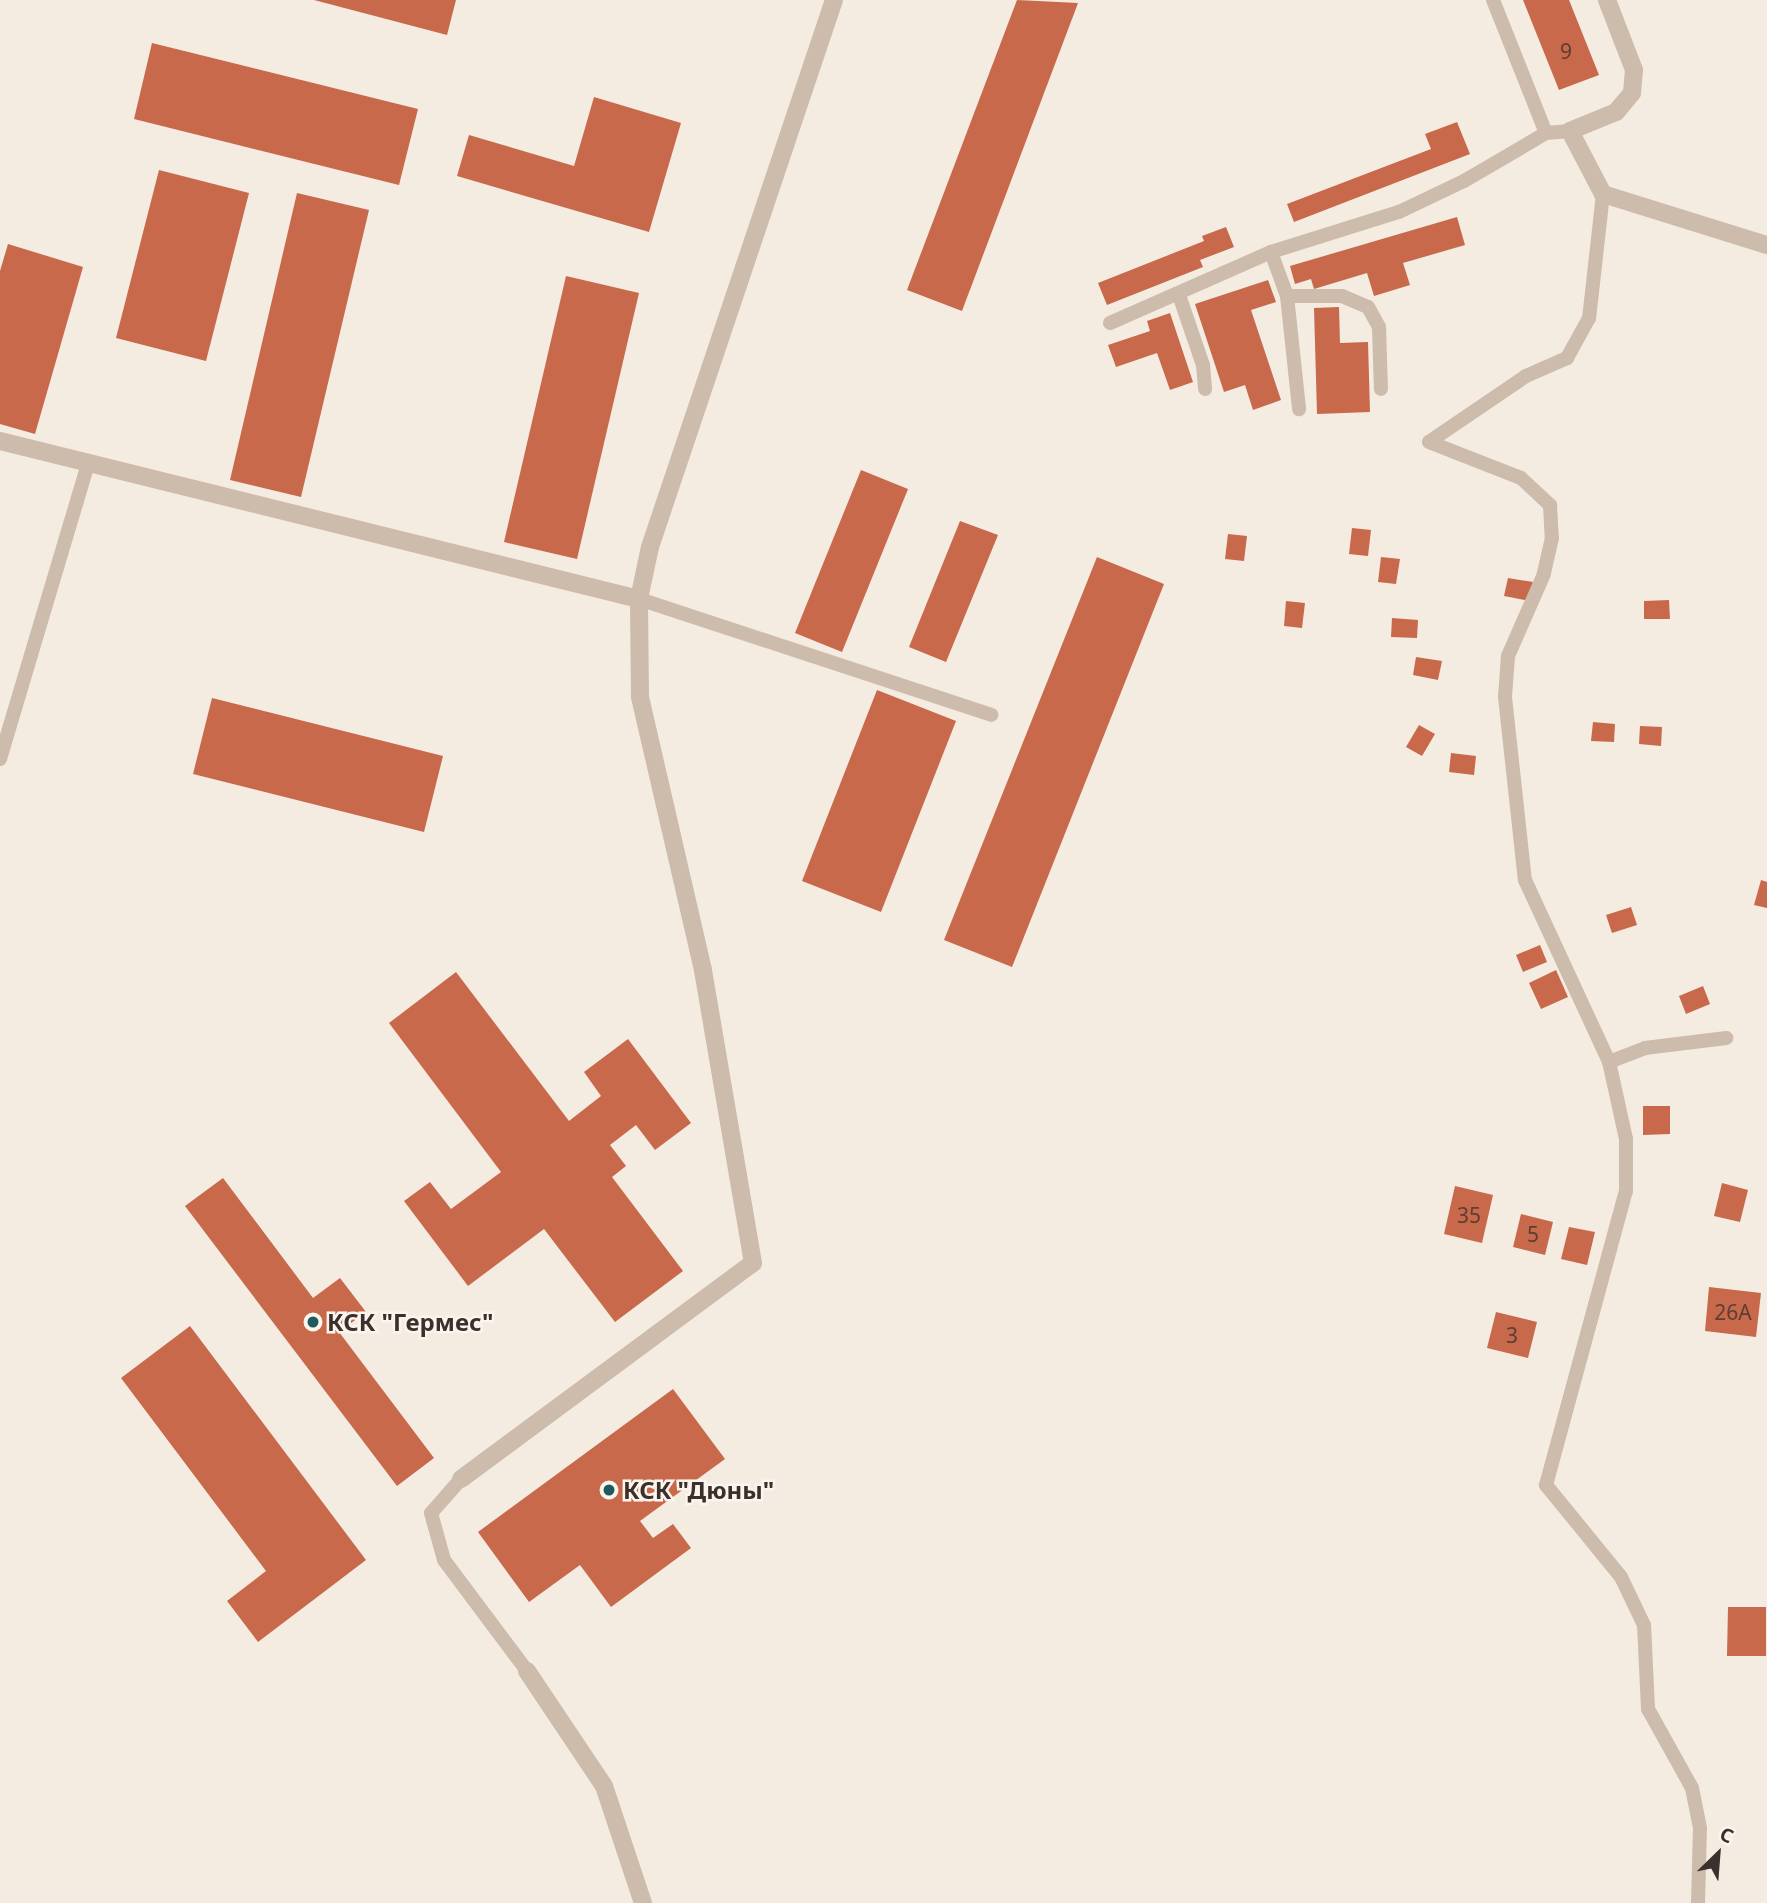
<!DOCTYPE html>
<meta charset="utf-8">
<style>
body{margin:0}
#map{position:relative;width:1767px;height:1903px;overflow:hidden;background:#f4ebe1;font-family:"Noto Sans",sans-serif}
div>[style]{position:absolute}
.building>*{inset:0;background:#c8694b}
.service>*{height:14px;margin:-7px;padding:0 7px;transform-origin:7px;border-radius:7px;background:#cdbbac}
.minor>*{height:18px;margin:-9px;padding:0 9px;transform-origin:9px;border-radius:9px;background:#cdbbac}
.dots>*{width:19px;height:19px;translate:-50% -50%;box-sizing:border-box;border:4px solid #fbf5ee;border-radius:50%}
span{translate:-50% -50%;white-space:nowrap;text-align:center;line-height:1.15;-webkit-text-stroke:5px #fbf5ee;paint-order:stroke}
.number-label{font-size:21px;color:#5e3e33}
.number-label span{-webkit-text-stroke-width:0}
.poi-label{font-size:24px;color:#3b302b;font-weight:700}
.left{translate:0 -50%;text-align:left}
.north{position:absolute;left:1683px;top:1819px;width:70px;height:70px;-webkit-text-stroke:5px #fbf5ee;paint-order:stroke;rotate:25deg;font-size:19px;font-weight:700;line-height:28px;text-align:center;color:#3b302b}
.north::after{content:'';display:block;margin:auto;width:24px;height:32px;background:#3b302b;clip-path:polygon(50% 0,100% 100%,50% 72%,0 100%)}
</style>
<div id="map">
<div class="building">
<i style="clip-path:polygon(314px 0,456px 0,447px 35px)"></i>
<i style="clip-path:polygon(1017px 0,1078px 3px,962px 311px,907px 290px)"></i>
<i style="clip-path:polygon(1523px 0,1569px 0,1599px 75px,1559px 90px)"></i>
<i style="clip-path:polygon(152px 43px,418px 109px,399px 185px,134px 119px)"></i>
<i style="clip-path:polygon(594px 97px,681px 123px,649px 232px,457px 176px,469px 135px,574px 166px)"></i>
<i style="clip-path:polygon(1457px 122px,1470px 154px,1294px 222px,1287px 204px,1431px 149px,1425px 134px)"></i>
<i style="clip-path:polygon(159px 170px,249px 193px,206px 361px,116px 338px)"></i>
<i style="clip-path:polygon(297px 193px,369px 210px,301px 497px,230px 480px)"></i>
<i style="clip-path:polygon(1457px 217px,1465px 245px,1403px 263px,1410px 285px,1374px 296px,1367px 273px,1314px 289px,1311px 279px,1295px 284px,1290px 266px)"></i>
<i style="clip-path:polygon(1226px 227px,1234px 247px,1200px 260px,1203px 267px,1107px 305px,1098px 283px,1204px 241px,1202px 236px)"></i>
<i style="clip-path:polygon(8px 244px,83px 267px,35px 434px,0 424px,0 271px)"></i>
<i style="clip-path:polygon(566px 276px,639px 293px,577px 559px,504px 542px)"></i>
<i style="clip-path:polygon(1268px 280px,1276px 302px,1251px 310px,1281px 400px,1253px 410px,1245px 385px,1224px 392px,1195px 304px)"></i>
<i style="clip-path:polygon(1339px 307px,1340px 343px,1368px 342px,1370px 412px,1317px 414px,1314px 308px)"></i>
<i style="clip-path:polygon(1170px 313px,1193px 382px,1170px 390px,1157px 353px,1116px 367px,1108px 345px,1150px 331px,1147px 321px)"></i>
<i style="clip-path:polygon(861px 470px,908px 489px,842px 652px,795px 633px)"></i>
<i style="clip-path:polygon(960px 521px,998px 535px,946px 662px,909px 647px)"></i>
<i style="clip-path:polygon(1352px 528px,1371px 530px,1368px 556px,1349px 554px)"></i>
<i style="clip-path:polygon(1228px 534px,1247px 536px,1244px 561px,1225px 559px)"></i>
<i style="clip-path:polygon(1097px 557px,1164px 584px,1012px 967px,944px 940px)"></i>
<i style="clip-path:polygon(1381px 557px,1400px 559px,1396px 584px,1378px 582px)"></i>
<i style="clip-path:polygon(1508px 578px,1533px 582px,1530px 601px,1504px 596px)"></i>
<i style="clip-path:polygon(1669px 600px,1670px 619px,1644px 619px,1644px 601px)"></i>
<i style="clip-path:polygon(1286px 601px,1305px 603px,1302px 628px,1284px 626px)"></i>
<i style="clip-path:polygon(1392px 618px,1418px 620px,1417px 638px,1391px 637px)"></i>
<i style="clip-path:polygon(1416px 657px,1442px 661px,1438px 680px,1413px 675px)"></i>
<i style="clip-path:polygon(877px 690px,956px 721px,881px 912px,802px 881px)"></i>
<i style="clip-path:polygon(212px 698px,443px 756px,424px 832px,193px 774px)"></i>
<i style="clip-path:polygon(1593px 722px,1615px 724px,1614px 742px,1591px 741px)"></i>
<i style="clip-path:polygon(1419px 725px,1435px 734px,1422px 756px,1406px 747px)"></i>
<i style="clip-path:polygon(1640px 726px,1662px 727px,1661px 746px,1639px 744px)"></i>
<i style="clip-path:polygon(1451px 753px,1476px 756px,1474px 775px,1449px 772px)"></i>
<i style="clip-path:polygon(1761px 880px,1767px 882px,1767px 908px,1754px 905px)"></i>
<i style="clip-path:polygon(1631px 907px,1637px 925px,1612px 933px,1606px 915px)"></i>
<i style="clip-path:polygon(1540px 945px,1547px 962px,1523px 972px,1516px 955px)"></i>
<i style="clip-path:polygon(1556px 970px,1568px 997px,1541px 1009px,1529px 983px)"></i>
<i style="clip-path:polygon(456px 972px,569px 1121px,601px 1096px,584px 1072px,628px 1039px,691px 1123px,655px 1150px,636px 1125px,610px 1145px,626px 1166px,612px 1177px,683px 1271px,615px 1322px,544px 1229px,468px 1286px,404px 1201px,430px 1182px,451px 1209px,501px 1172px,389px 1023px)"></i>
<i style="clip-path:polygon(1703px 986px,1710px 1004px,1686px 1014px,1679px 996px)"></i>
<i style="clip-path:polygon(1643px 1106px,1670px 1106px,1670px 1134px,1643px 1135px)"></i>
<i style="clip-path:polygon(223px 1178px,313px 1298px,340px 1278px,366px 1312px,339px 1332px,434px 1458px,397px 1486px,185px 1206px)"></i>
<i style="clip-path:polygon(1722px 1183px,1748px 1190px,1740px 1222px,1714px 1216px)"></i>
<i style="clip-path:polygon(1455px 1186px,1493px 1195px,1482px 1243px,1444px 1234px)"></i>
<i style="clip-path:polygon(1521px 1214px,1553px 1222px,1545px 1255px,1513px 1247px)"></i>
<i style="clip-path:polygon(1569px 1227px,1595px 1232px,1587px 1265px,1561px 1259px)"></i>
<i style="clip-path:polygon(1709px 1287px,1761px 1293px,1756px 1337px,1705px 1331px)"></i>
<i style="clip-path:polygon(1496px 1312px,1537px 1322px,1528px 1358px,1487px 1348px)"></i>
<i style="clip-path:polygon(190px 1326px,366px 1560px,258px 1642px,227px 1601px,266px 1571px,121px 1378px)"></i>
<i style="clip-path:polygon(673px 1389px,725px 1459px,640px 1521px,653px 1538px,673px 1524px,691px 1548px,611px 1607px,580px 1565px,529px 1602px,478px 1532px)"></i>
<i style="clip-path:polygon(1728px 1607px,1766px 1607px,1766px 1656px,1727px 1656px)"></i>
</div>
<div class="service">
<i style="left:1493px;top:0;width:143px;rotate:68.3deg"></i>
<i style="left:1546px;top:133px;width:24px;rotate:-5deg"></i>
<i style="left:1603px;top:194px;width:125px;rotate:96.4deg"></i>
<i style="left:1589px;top:318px;width:46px;rotate:118.8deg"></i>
<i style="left:1567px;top:358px;width:45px;rotate:156.3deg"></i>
<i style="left:1526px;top:376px;width:117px;rotate:145.8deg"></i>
<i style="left:1429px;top:442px;width:99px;rotate:21.4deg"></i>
<i style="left:1521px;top:478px;width:40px;rotate:43deg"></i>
<i style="left:1550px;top:505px;width:33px;rotate:87deg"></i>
<i style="left:1552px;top:538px;width:37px;rotate:103deg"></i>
<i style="left:1544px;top:574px;width:90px;rotate:113.7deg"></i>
<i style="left:1508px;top:656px;width:41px;rotate:94.2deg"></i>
<i style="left:1505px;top:697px;width:184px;rotate:83.8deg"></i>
<i style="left:1525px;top:880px;width:200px;rotate:65.2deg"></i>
<i style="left:1271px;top:252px;width:47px;rotate:70deg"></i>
<i style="left:1287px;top:296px;width:114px;rotate:83.9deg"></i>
<i style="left:1179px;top:295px;width:74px;rotate:71.1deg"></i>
<i style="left:1203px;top:365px;width:24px;rotate:85deg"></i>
<i style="left:1287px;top:296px;width:55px"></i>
<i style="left:1342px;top:296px;width:28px;rotate:23deg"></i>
<i style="left:1368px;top:307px;width:23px;rotate:61deg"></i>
<i style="left:1379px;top:327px;width:62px;rotate:88.2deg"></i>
<i style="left:1110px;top:323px;width:176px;rotate:-23.8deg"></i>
<i style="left:1271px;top:252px;width:134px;rotate:-17.4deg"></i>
<i style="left:1399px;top:212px;width:72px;rotate:-25.5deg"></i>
<i style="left:1464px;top:181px;width:95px;rotate:-30.3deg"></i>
<i style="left:639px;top:599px;width:371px;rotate:18.2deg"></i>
<i style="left:0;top:759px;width:309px;rotate:-73.4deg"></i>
<i style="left:461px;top:1479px;width:45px;rotate:131.4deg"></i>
<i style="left:431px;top:1513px;width:49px;rotate:74.5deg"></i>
<i style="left:444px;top:1560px;width:139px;rotate:53.2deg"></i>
<i style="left:1698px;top:1903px;width:75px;rotate:-88.5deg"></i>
<i style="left:1700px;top:1828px;width:41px;rotate:-101.3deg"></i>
<i style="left:1692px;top:1788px;width:90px;rotate:-119.1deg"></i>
<i style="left:1648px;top:1709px;width:84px;rotate:-92.7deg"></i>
<i style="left:1644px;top:1625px;width:53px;rotate:-115.6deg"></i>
<i style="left:1621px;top:1577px;width:119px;rotate:-129.2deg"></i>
<i style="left:1546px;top:1485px;width:305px;rotate:-74.8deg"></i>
<i style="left:1626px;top:1191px;width:52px;rotate:-90deg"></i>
<i style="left:1626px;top:1139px;width:79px;rotate:-102.4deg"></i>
<i style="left:1609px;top:1062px;width:39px;rotate:-21deg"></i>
<i style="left:1645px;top:1048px;width:82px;rotate:-7deg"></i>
</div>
<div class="minor">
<i style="left:1607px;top:0;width:75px;rotate:68.9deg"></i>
<i style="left:1634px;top:70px;width:23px;rotate:95deg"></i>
<i style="left:1632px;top:93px;width:25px;rotate:130deg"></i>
<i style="left:1616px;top:112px;width:50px;rotate:157.6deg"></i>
<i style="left:1570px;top:131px;width:71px;rotate:62.4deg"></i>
<i style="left:1603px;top:194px;width:172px;rotate:17.3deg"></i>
<i style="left:0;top:441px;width:658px;rotate:13.89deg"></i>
<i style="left:461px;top:1479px;width:363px;rotate:-36.5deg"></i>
<i style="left:753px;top:1263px;width:297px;rotate:-99.7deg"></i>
<i style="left:703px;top:970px;width:280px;rotate:-103deg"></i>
<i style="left:640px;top:697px;width:98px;rotate:-90.6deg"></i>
<i style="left:639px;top:599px;width:53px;rotate:-78.1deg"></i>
<i style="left:650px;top:547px;width:577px;rotate:-71.41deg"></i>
<i style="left:527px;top:1671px;width:138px;rotate:56.2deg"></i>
<i style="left:604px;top:1786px;width:123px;rotate:71.6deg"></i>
</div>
<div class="dots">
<i style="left:313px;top:1322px;background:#1f5a5e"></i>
<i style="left:609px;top:1490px;background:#1f5a5e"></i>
</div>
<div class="number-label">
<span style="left:1566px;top:51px">9</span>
<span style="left:1469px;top:1215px">35</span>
<span style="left:1533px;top:1234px">5</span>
<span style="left:1733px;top:1312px">26А</span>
<span style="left:1512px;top:1335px">3</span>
</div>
<div class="poi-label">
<span class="left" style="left:327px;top:1322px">КСК "Гермес"</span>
<span class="left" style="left:623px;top:1490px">КСК "Дюны"</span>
</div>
<div class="north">С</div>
</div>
